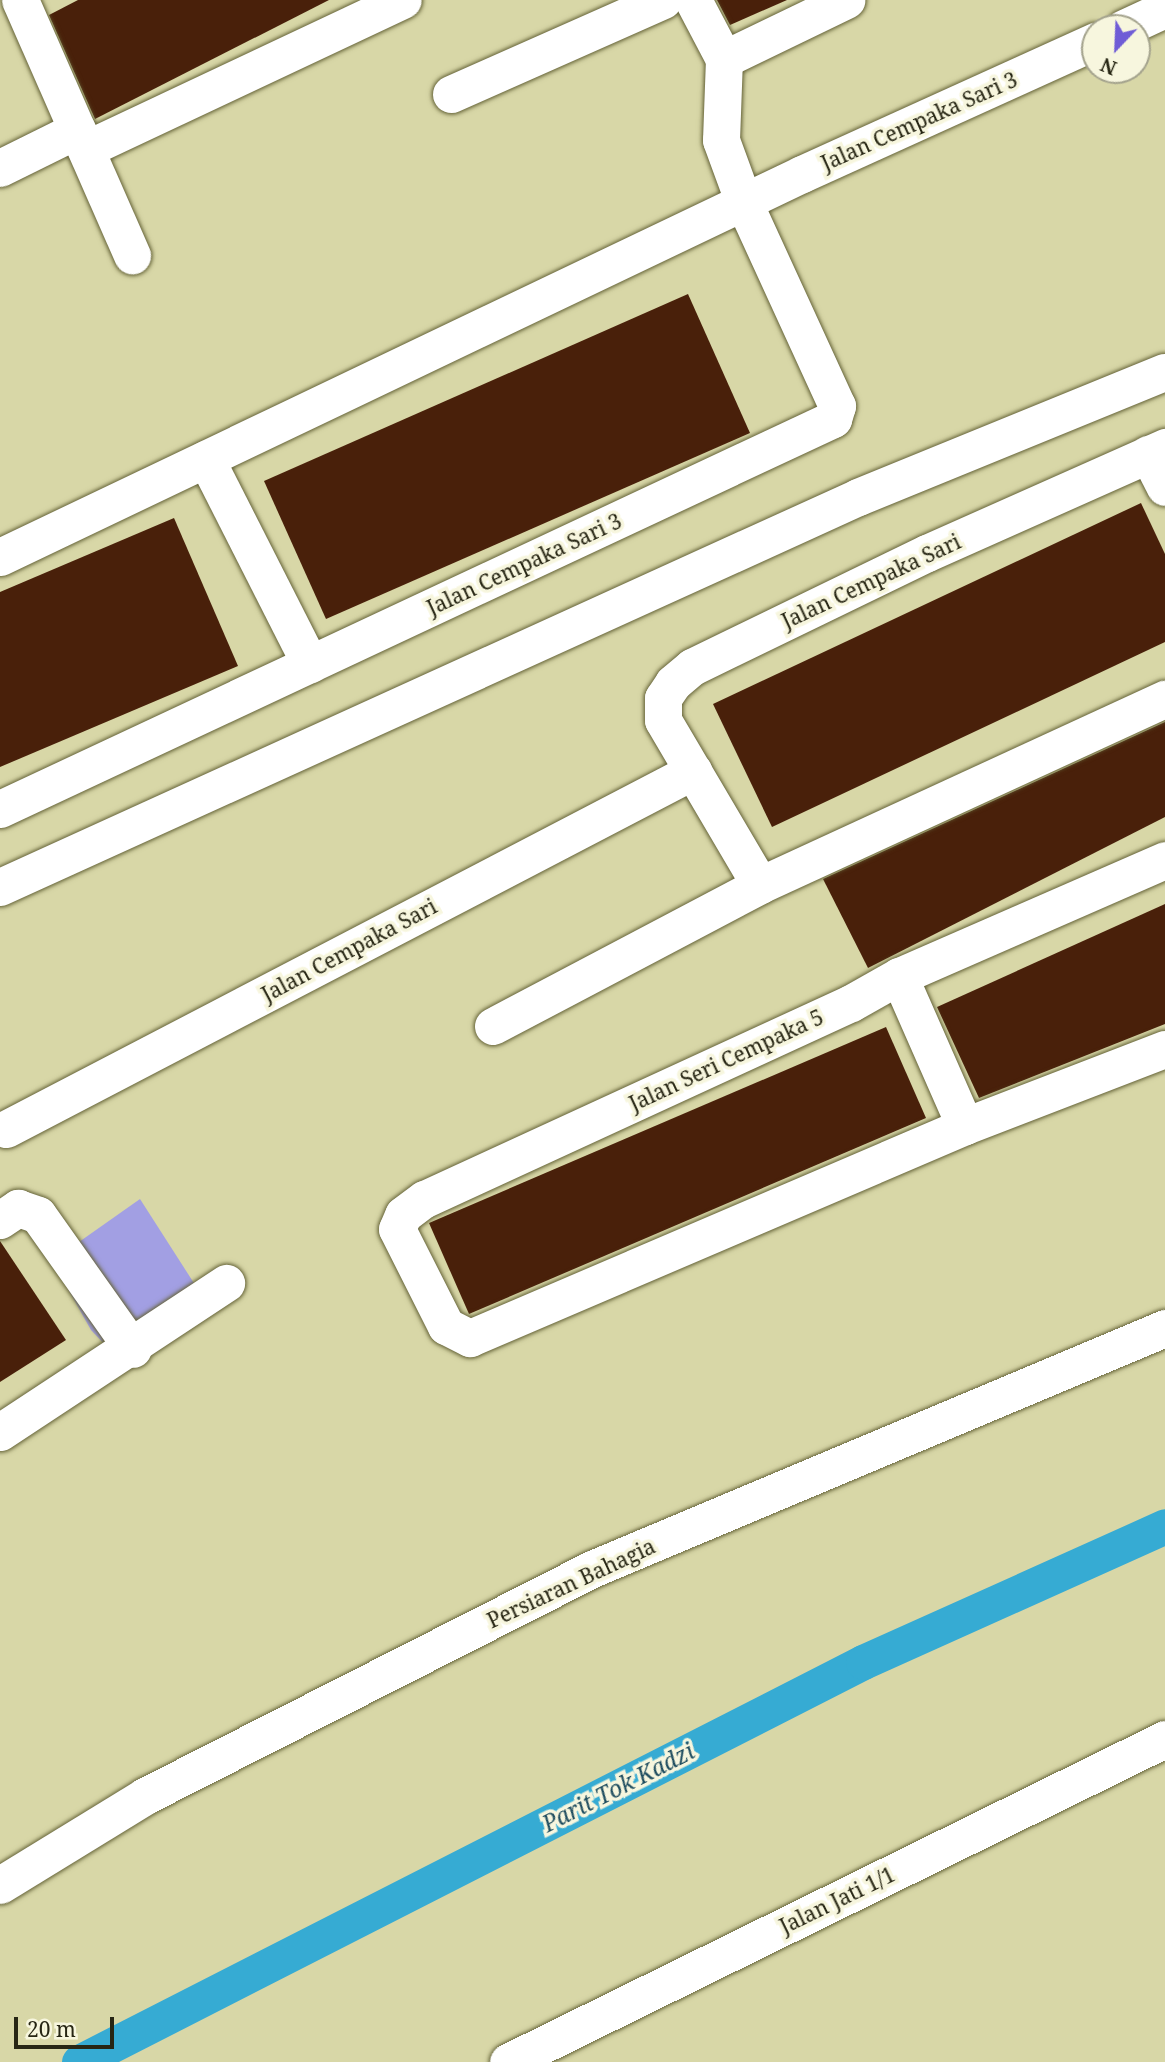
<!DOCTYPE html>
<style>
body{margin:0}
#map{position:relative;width:1165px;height:2062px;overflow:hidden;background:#d8d7a7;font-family:"Noto Serif",serif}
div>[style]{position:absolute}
.green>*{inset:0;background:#a29fe3}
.canal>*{height:35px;margin:-17.5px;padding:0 17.5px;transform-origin:17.5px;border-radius:17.5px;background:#36abd3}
.building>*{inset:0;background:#49200a}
.roads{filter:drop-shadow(0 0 2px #656338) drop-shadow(0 0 2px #656338)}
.minor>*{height:37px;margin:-18.5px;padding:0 18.5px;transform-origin:18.5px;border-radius:18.5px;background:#fff}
span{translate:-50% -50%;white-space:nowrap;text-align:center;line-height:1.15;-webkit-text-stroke:7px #f7f6de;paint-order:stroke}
.street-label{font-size:21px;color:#272614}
.water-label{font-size:23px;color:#204e60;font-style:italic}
.north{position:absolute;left:1081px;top:14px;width:70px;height:70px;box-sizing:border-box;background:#f7f6de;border:2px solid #a4a38d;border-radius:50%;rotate:203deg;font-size:19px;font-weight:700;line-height:28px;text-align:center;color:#272614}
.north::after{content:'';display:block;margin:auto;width:24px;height:32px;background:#6f5cd6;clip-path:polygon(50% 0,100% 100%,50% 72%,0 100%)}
.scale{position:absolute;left:14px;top:2017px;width:100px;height:32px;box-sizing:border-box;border:4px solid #272614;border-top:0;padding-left:9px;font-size:21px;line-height:24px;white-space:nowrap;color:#272614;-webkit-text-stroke:5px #f7f6de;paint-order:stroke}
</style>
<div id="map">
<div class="green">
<i style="clip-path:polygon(140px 1199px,199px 1291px,108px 1348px,91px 1330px,52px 1261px)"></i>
</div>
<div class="canal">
<i style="left:79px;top:2062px;width:880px;rotate:-27.03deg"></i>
<i style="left:863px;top:1662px;width:331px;rotate:-24.2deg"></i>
</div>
<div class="building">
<i style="clip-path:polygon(78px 0,329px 0,95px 119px,49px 15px)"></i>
<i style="clip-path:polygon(717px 0,787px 0,730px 25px)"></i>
<i style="clip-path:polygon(688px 294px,750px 433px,326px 619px,264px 481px)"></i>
<i style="clip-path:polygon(1141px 503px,1165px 554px,1165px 642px,772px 827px,713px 704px)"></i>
<i style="clip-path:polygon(174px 518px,238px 666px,0 767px,0 592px)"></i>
<i style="clip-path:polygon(1165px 722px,1165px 817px,868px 968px,823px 879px)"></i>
<i style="clip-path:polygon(1165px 904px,1165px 1024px,979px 1098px,937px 1007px)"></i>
<i style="clip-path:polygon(886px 1027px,926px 1118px,469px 1314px,429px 1223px)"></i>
<i style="clip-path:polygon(0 1241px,66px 1340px,0 1382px)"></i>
</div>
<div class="roads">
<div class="minor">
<i style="left:20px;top:0;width:279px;rotate:66.3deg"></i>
<i style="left:1124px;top:28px;width:45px;rotate:-24.9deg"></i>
<i style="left:724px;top:59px;width:136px;rotate:-25.8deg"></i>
<i style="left:451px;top:94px;width:232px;rotate:-23.9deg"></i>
<i style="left:86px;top:149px;width:350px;rotate:-25.2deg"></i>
<i style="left:0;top:168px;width:86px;rotate:-26.3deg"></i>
<i style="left:1148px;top:454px;width:37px;rotate:63deg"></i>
<i style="left:206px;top:459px;width:230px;rotate:63.1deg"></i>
<i style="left:0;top:557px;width:889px;rotate:-25.53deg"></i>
<i style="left:802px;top:174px;width:322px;rotate:-24.4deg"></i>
<i style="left:0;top:809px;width:920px;rotate:-25.09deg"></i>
<i style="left:833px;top:419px;width:14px;rotate:-73deg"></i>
<i style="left:837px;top:406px;width:223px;rotate:-114.6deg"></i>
<i style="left:744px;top:203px;width:67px;rotate:-110.1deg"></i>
<i style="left:721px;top:140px;width:81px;rotate:-87.9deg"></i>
<i style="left:724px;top:59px;width:67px;rotate:-117.7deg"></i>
<i style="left:1165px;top:860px;width:290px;rotate:156.4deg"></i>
<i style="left:899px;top:976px;width:55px;rotate:150.6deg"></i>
<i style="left:851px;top:1003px;width:470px;rotate:155.3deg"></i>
<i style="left:424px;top:1199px;width:26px;rotate:143deg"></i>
<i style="left:403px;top:1215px;width:15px;rotate:113deg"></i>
<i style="left:397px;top:1229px;width:109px;rotate:63.2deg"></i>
<i style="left:446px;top:1326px;width:27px;rotate:27deg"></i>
<i style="left:470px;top:1338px;width:538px;rotate:-23.18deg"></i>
<i style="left:965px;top:1126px;width:214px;rotate:-21.1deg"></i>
<i style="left:760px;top:885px;width:191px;rotate:-120.5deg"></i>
<i style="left:663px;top:720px;width:22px;rotate:-90deg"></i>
<i style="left:663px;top:698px;width:18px;rotate:-56deg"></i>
<i style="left:673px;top:683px;width:25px;rotate:-40deg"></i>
<i style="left:692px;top:667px;width:261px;rotate:-25.9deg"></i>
<i style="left:927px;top:553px;width:261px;rotate:-24deg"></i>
<i style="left:0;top:887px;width:942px;rotate:-24.44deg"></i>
<i style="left:858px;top:497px;width:331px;rotate:-22.2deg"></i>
<i style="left:899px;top:976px;width:164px;rotate:66.3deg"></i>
<i style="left:493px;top:1026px;width:302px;rotate:-27.8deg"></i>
<i style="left:760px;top:885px;width:446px;rotate:-24.7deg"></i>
<i style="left:6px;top:1129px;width:775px;rotate:-27.52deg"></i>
<i style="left:0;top:1220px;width:22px;rotate:-34deg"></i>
<i style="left:18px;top:1208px;width:21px;rotate:19deg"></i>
<i style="left:38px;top:1215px;width:164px;rotate:54.7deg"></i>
<i style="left:0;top:1432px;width:271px;rotate:-33.4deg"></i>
<i style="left:0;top:1885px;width:170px;rotate:-31.5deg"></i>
<i style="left:145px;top:1796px;width:501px;rotate:-26.92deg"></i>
<i style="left:592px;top:1569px;width:622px;rotate:-22.81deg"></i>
<i style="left:508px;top:2062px;width:732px;rotate:-26.18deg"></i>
</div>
</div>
<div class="street-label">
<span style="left:919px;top:121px;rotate:-24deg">Jalan Cempaka Sari 3</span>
<span style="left:524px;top:564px;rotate:-25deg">Jalan Cempaka Sari 3</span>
<span style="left:871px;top:581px;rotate:-25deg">Jalan Cempaka Sari</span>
<span style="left:349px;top:950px;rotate:-28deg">Jalan Cempaka Sari</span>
<span style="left:726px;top:1060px;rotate:-25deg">Jalan Seri Cempaka 5</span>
<span style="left:571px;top:1583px;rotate:-25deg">Persiaran Bahagia</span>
<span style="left:837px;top:1900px;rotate:-26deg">Jalan Jati 1/1</span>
</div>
<div class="water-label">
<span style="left:618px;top:1787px;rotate:-27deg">Parit Tok Kadzi</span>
</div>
<div class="north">N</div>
<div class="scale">20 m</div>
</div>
